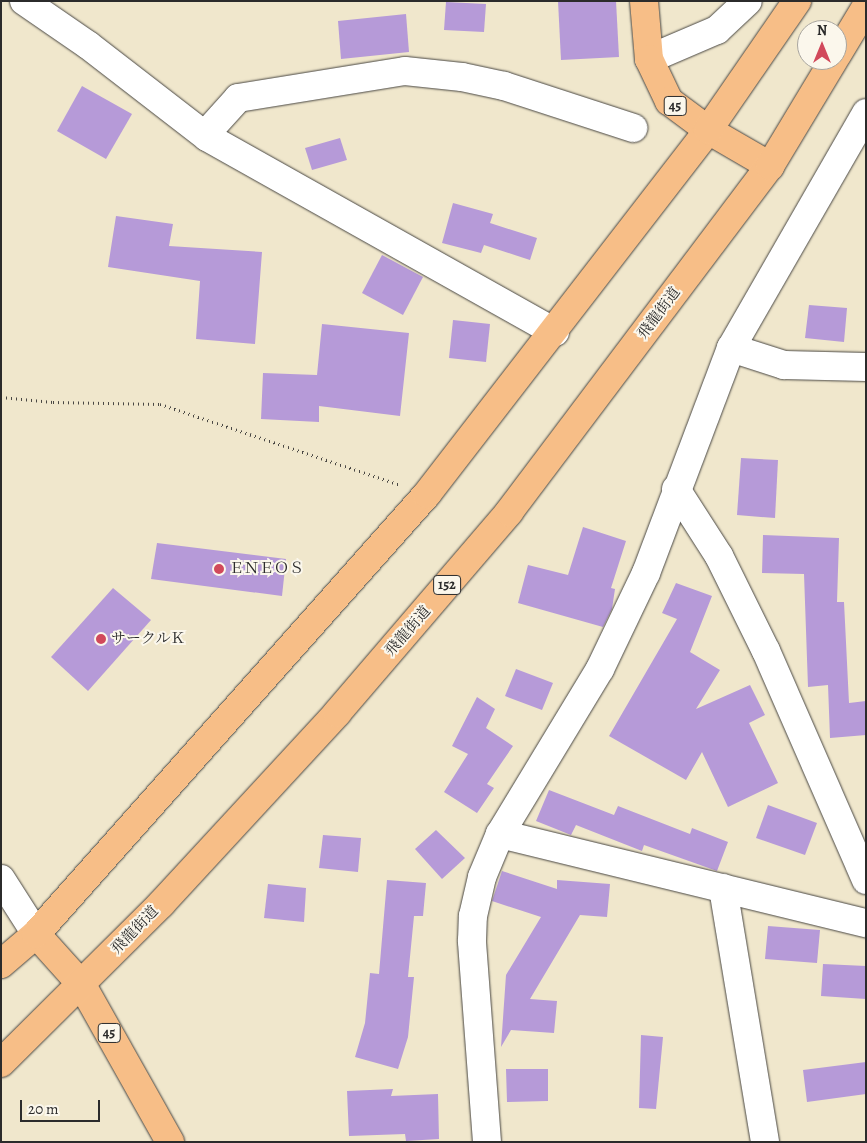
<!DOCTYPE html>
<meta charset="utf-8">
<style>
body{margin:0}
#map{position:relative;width:867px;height:1143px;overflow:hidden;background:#f0e7cc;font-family:Alegreya,"Noto Serif JP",serif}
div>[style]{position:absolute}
.building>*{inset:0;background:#b69ad8}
.path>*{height:3px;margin-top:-1.5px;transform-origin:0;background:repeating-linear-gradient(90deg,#494743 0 1px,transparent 0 5px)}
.roads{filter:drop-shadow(0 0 1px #494743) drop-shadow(0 0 1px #494743)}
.minor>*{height:28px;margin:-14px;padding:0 14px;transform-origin:14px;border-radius:14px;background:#fff}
.major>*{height:28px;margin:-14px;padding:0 14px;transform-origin:14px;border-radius:14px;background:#f7be87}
.highway>*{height:28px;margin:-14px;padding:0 14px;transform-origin:14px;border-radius:14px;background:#f7be87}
.dots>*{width:14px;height:14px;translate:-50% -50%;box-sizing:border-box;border:2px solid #fbf7ec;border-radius:50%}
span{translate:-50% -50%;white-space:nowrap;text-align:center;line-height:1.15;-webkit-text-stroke:4px #fbf7ec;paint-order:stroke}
.shield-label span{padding:1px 4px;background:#fbf7ec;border:1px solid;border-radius:4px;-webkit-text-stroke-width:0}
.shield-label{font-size:14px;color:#2b2b2b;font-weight:700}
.street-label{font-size:15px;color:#2b2b2b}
.poi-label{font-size:15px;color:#2b2b2b}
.left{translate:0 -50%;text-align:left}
.frame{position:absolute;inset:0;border:2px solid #2b2b2b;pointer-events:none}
.north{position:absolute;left:797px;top:20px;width:50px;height:50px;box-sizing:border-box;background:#fbf7ec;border:1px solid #a8a59f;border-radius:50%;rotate:0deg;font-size:14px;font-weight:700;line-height:20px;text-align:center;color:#2b2b2b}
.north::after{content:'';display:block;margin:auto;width:18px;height:22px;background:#d1495b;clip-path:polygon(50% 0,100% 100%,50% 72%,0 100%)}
.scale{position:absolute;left:20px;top:1100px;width:80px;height:22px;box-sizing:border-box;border:2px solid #2b2b2b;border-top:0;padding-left:6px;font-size:15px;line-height:18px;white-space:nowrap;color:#2b2b2b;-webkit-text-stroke:4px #fbf7ec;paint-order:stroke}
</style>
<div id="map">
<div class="building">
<i style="clip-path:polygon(558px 1px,616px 1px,619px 57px,561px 60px)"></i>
<i style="clip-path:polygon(446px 2px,486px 4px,484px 32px,444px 30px)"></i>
<i style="clip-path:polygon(406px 14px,409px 52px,341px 59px,338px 21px)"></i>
<i style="clip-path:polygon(82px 86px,132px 114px,106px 159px,57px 131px)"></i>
<i style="clip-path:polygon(340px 138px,347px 160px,312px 170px,305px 148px)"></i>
<i style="clip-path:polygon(453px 203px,493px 214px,490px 223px,537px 238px,530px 260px,484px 245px,481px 253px,442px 243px)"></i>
<i style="clip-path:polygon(116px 216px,173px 224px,169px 246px,262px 252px,255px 344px,196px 339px,200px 281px,108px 267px)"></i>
<i style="clip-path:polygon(382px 255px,423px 277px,403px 315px,362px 293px)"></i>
<i style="clip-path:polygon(809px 305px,847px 308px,844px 342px,805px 338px)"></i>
<i style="clip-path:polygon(453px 320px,490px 324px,486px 362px,449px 358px)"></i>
<i style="clip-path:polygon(322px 324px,409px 333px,400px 416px,319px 406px,319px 422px,261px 419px,263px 373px,317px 375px)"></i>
<i style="clip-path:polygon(741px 458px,778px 460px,775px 518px,737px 515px)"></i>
<i style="clip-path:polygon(583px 527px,626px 541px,611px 588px,615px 589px,612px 609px,603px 627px,518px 603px,528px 565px,568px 575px)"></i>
<i style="clip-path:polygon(763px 535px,839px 538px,837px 602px,844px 602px,849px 703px,866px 701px,866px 735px,830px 738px,828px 685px,808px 687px,804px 574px,762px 573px)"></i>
<i style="clip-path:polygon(157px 543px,286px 559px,282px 596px,151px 579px)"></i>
<i style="clip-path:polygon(676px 583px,712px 596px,690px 652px,720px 670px,696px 709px,750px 685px,765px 715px,749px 723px,778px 783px,728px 807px,702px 752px,686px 780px,609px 736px,677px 619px,662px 613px)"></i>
<i style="clip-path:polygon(113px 588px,151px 620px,88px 691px,51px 657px)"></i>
<i style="clip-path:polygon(516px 669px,553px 683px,542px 710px,505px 696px)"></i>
<i style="clip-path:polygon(477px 697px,495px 709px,486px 728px,513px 746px,487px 784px,494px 788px,477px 813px,444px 792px,468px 754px,452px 746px)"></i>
<i style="clip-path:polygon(549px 790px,614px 815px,618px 806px,690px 834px,692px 828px,728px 842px,717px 871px,644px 845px,642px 851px,576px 825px,571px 835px,536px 821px)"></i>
<i style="clip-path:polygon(768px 805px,817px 823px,805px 855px,756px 838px)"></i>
<i style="clip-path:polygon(436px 830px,465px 858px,442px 879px,415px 849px)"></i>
<i style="clip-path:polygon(323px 835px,361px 838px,358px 872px,319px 868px)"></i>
<i style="clip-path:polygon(502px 871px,557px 889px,557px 880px,610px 884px,607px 917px,580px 915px,530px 999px,557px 1001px,554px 1033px,511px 1030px,501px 1047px,506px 975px,541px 917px,492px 901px)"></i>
<i style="clip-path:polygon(387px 880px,426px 883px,423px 916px,414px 916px,408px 977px,414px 977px,408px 1037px,398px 1069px,355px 1057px,365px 1023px,370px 973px,379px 974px)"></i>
<i style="clip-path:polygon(268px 884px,306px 888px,304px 922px,264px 918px)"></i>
<i style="clip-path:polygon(768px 926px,820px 930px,817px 963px,765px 959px)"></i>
<i style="clip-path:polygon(823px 964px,866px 966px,866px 999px,821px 996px)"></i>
<i style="clip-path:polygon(641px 1035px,663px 1037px,656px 1109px,639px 1108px)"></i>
<i style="clip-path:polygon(866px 1062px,866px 1094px,807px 1102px,803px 1070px)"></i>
<i style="clip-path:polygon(506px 1069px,548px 1069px,548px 1101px,507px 1102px)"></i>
<i style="clip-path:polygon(393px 1089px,391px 1096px,438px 1094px,439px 1139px,406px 1141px,405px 1134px,349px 1136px,347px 1091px)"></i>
</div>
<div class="path">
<i style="left:1px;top:397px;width:52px;rotate:5.5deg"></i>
<i style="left:53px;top:402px;width:107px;rotate:1.1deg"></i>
<i style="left:160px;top:404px;width:254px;rotate:18.6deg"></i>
</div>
<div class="roads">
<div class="minor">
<i style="left:24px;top:1px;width:78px;rotate:34.5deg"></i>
<i style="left:88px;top:45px;width:150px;rotate:37.7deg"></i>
<i style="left:207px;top:137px;width:399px;rotate:29.3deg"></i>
<i style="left:649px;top:59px;width:74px;rotate:-23.1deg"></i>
<i style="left:717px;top:30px;width:42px;rotate:-43.1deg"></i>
<i style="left:207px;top:137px;width:11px;rotate:-63deg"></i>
<i style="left:212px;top:127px;width:39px;rotate:-48deg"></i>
<i style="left:238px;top:98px;width:169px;rotate:-9.2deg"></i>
<i style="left:405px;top:71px;width:57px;rotate:6deg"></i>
<i style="left:462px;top:77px;width:43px;rotate:12.1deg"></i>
<i style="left:504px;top:86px;width:136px;rotate:18deg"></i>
<i style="left:731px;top:348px;width:56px;rotate:17.8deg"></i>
<i style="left:784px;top:365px;width:82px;rotate:1.4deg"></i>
<i style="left:676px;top:489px;width:80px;rotate:57.3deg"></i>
<i style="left:719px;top:556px;width:106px;rotate:63.7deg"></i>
<i style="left:766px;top:651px;width:250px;rotate:66.4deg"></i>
<i style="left:500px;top:834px;width:377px;rotate:13.7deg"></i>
<i style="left:1px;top:879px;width:65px;rotate:57.5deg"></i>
<i style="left:723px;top:888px;width:257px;rotate:80.6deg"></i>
<i style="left:487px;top:1142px;width:202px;rotate:-94.3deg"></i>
<i style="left:472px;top:941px;width:25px;rotate:-88deg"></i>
<i style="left:473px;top:916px;width:40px;rotate:-77deg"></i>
<i style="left:482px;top:877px;width:47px;rotate:-67.3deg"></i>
<i style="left:500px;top:834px;width:193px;rotate:-58.8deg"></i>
<i style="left:600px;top:669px;width:106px;rotate:-64.4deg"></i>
<i style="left:646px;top:573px;width:241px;rotate:-69.3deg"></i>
<i style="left:731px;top:348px;width:271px;rotate:-60.1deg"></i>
</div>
<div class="major">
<i style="left:644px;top:1px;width:58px;rotate:85.1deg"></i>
<i style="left:649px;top:59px;width:47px;rotate:64.5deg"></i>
<i style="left:669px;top:101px;width:49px;rotate:36.6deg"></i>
<i style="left:708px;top:130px;width:72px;rotate:30.1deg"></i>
<i style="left:36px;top:934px;width:69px;rotate:48deg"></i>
<i style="left:82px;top:985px;width:180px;rotate:60.7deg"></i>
</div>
<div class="highway">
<i style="left:837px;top:55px;width:56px;rotate:-58.9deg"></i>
<i style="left:1px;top:964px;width:46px;rotate:-40.6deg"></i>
<i style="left:36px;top:934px;width:589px;rotate:-48.37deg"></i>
<i style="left:427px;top:494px;width:460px;rotate:-52.3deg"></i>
<i style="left:708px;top:130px;width:157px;rotate:-55.4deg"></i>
<i style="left:1px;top:1063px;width:226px;rotate:-44.8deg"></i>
<i style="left:161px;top:904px;width:260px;rotate:-47.3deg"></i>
<i style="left:337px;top:713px;width:265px;rotate:-49.4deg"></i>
<i style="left:509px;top:512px;width:433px;rotate:-53deg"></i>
<i style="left:770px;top:166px;width:124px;rotate:-58.9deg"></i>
</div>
</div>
<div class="dots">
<i style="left:219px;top:569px;background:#d1495b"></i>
<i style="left:101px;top:639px;background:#d1495b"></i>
</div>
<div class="shield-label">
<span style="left:675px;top:106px">45</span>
<span style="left:447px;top:585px">152</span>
<span style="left:109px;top:1033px">45</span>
</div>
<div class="street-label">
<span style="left:659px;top:313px;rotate:-53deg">飛龍街道</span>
<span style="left:408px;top:631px;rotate:-49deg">飛龍街道</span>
<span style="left:135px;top:930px;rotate:-46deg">飛龍街道</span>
</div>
<div class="poi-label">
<span class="left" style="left:229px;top:569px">ＥＮＥＯＳ</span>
<span class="left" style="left:111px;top:639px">サークルＫ</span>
</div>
<div class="frame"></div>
<div class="north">N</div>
<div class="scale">20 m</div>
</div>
